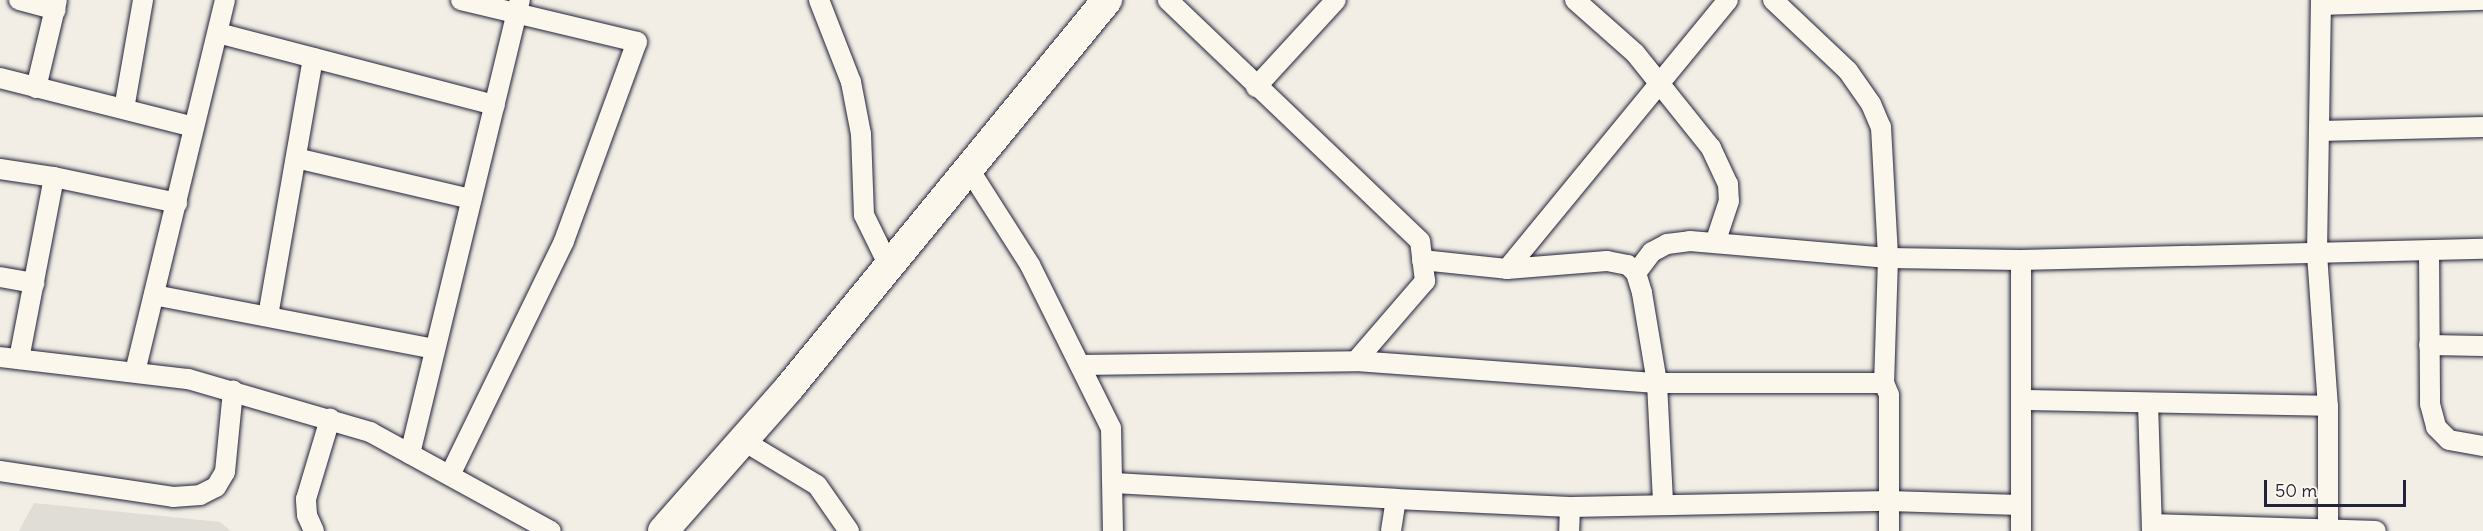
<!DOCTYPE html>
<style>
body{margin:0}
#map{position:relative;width:2483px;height:531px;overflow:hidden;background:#f2eee5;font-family:Delius,sans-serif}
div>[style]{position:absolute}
.built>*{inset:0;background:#e0dcd6}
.roads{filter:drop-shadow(0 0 2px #22223b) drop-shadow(0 0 2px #22223b)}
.minor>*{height:20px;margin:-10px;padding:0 10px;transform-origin:10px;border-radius:10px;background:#fbf7ec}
.primary>*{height:30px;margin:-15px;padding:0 15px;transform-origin:15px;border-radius:15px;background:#fbf7ec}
span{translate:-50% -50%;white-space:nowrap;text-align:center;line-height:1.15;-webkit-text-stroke:6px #fbf7ec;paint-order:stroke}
.scale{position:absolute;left:2264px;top:480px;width:142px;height:27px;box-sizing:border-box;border:3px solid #22223b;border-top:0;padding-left:8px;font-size:18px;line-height:21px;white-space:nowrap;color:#22223b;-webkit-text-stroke:4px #fbf7ec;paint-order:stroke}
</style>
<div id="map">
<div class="built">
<i style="clip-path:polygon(34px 503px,220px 522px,231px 531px,19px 531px)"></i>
</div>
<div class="roads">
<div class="minor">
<i style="left:19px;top:0;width:38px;rotate:15deg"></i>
<i style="left:819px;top:0;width:88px;rotate:68.7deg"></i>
<i style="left:851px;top:82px;width:53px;rotate:79.1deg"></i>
<i style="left:861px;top:134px;width:81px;rotate:87.9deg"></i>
<i style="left:864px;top:215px;width:55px;rotate:63.9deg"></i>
<i style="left:1575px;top:0;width:80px;rotate:41.5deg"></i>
<i style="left:1635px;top:53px;width:122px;rotate:51.3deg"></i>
<i style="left:1711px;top:148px;width:40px;rotate:65deg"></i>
<i style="left:1728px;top:184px;width:17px;rotate:87deg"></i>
<i style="left:1729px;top:201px;width:44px;rotate:108.4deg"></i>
<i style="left:1773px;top:0;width:103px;rotate:43.4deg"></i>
<i style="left:1848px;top:71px;width:40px;rotate:55.1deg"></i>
<i style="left:1871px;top:104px;width:25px;rotate:67deg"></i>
<i style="left:1881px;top:127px;width:131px;rotate:86.9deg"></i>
<i style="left:1888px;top:258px;width:125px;rotate:91.8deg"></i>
<i style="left:1884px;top:383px;width:13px;rotate:67deg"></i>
<i style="left:1889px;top:395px;width:136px;rotate:90deg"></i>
<i style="left:2321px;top:0;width:254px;rotate:90.9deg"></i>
<i style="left:2317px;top:254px;width:152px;rotate:85.9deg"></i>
<i style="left:2328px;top:406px;width:125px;rotate:90deg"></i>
<i style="left:2322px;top:5px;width:161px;rotate:-1.8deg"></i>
<i style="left:218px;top:33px;width:286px;rotate:14.6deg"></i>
<i style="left:0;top:78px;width:200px;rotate:14.2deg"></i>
<i style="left:1256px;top:87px;width:118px;rotate:-47.4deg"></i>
<i style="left:36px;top:88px;width:90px;rotate:-76.6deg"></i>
<i style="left:124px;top:109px;width:111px;rotate:-80.1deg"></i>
<i style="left:2319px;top:131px;width:164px;rotate:-1.4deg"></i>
<i style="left:296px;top:158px;width:180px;rotate:13.2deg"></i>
<i style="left:967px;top:166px;width:117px;rotate:57.5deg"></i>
<i style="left:1030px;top:265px;width:182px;rotate:63.6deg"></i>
<i style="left:1111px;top:428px;width:103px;rotate:88.9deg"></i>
<i style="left:0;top:169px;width:55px;rotate:8.4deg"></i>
<i style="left:2429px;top:251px;width:153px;rotate:89.6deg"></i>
<i style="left:2430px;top:404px;width:24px;rotate:75deg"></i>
<i style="left:2436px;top:427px;width:18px;rotate:45deg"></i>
<i style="left:2449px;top:440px;width:35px;rotate:10deg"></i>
<i style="left:1422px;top:260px;width:85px;rotate:6deg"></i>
<i style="left:1507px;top:269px;width:100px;rotate:-4.6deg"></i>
<i style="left:1607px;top:261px;width:21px;rotate:11deg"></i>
<i style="left:1628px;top:265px;width:11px;rotate:45deg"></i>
<i style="left:1636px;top:273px;width:21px;rotate:73deg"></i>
<i style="left:1642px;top:293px;width:91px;rotate:80.5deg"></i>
<i style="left:1657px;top:383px;width:119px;rotate:87.1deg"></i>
<i style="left:1507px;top:269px;width:348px;rotate:-50.6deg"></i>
<i style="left:1636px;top:273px;width:26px;rotate:-53deg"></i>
<i style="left:1652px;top:252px;width:17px;rotate:-28deg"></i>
<i style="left:1667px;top:244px;width:23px;rotate:-7deg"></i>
<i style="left:1690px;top:241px;width:199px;rotate:4.9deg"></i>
<i style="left:1888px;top:258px;width:133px;rotate:0.9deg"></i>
<i style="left:2021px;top:260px;width:462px;rotate:-1.4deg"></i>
<i style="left:0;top:277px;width:35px;rotate:10deg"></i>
<i style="left:154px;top:295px;width:285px;rotate:10.9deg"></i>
<i style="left:268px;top:316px;width:262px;rotate:-80.1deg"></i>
<i style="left:2429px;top:345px;width:54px;rotate:1.1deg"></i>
<i style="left:0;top:357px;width:189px;rotate:6.7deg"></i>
<i style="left:188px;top:379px;width:190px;rotate:16.2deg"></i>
<i style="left:370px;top:432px;width:206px;rotate:28.7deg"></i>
<i style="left:19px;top:359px;width:185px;rotate:-79.1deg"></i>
<i style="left:54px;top:177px;width:126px;rotate:11.9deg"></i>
<i style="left:1356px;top:361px;width:302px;rotate:4.2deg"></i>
<i style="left:1657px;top:383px;width:227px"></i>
<i style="left:1081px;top:365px;width:275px;rotate:-0.8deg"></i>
<i style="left:1356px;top:361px;width:106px;rotate:-49.2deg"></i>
<i style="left:1425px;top:281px;width:40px;rotate:-97.1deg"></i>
<i style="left:1420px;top:241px;width:349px;rotate:-136.3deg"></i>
<i style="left:135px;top:372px;width:383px;rotate:-76.4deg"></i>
<i style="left:2024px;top:400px;width:304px;rotate:1.1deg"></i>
<i style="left:2148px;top:403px;width:128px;rotate:88.2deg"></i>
<i style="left:742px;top:440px;width:87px;rotate:31deg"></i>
<i style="left:817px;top:485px;width:56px;rotate:55.2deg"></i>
<i style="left:410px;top:454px;width:467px;rotate:-76.4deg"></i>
<i style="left:0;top:471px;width:175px;rotate:8.5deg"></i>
<i style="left:173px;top:497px;width:27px;rotate:-4deg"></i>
<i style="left:200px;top:495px;width:18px;rotate:-27deg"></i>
<i style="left:216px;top:487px;width:17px;rotate:-59deg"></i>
<i style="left:225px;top:472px;width:82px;rotate:-84.4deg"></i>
<i style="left:450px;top:475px;width:260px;rotate:-64deg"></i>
<i style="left:564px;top:241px;width:212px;rotate:-69.9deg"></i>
<i style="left:637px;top:42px;width:181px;rotate:-166.6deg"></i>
<i style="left:1114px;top:483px;width:282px;rotate:3.2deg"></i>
<i style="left:1396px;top:499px;width:32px;rotate:99deg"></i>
<i style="left:1396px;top:499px;width:174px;rotate:2.6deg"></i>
<i style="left:1570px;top:507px;width:24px;rotate:92deg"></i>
<i style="left:1570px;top:507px;width:319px;rotate:-1.1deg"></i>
<i style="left:1889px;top:501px;width:131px;rotate:1.7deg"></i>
<i style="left:2152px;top:524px;width:224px;rotate:1.8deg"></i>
<i style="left:314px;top:531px;width:17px;rotate:-114deg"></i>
<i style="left:307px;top:515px;width:16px;rotate:-94deg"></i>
<i style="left:306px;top:499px;width:84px;rotate:-73.3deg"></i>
<i style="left:2021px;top:531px;width:271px;rotate:-90deg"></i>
</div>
<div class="primary">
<i style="left:663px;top:531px;width:191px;rotate:-48.6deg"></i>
<i style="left:789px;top:388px;width:502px;rotate:-50.66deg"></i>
</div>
</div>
<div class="scale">50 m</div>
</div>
